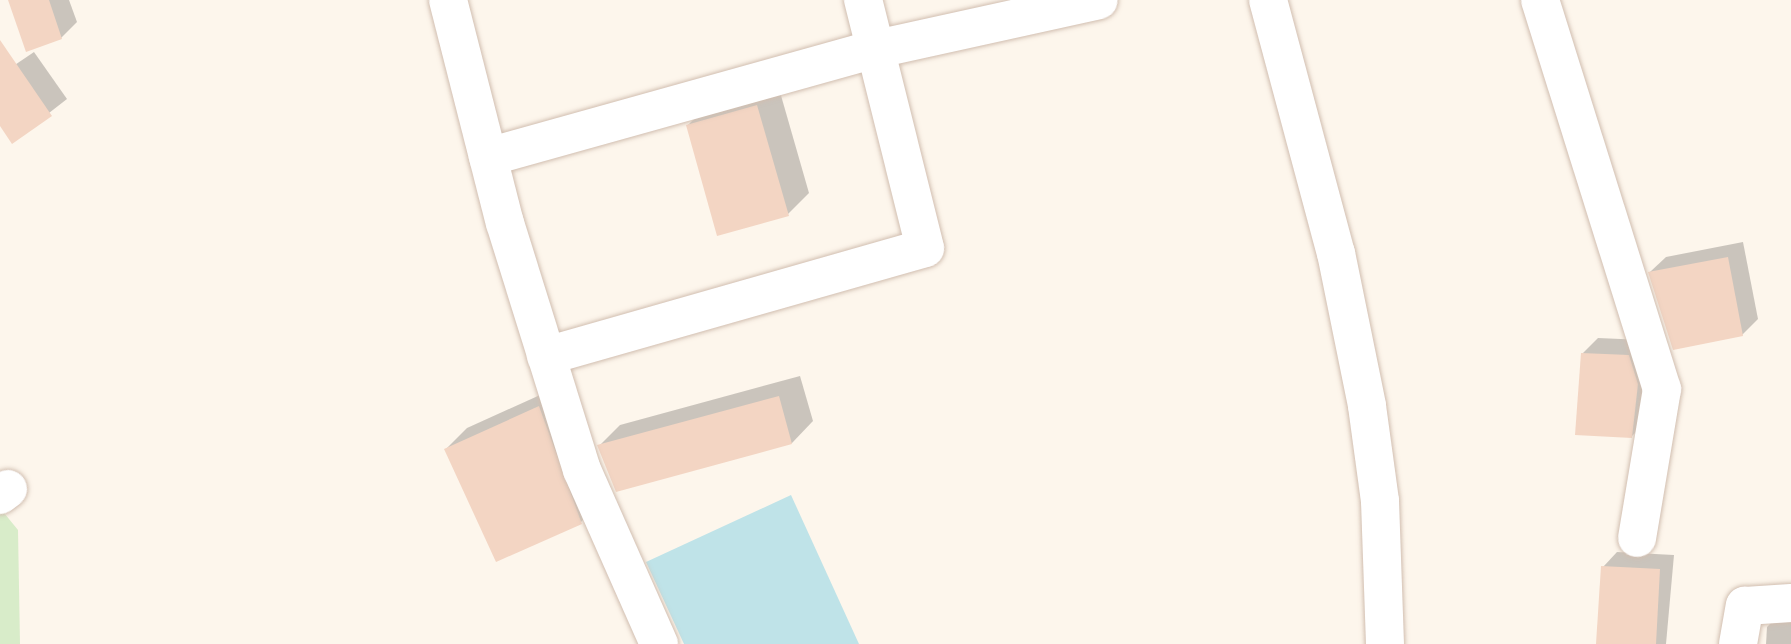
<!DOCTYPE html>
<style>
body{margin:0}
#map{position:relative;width:1791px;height:644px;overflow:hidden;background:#fdf6ec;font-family:"Titillium Web",sans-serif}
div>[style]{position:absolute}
.green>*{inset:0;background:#d8ecc9}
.water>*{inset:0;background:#bfe3e8}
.shadow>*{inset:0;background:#0003}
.building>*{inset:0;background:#f3d5c3}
.roads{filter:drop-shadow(0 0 2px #d1beb0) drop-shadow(0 0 2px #d1beb0)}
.street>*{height:38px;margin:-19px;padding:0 19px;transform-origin:19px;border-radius:19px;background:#fff}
span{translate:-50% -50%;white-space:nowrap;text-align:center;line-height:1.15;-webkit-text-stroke:6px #fffaf3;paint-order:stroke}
</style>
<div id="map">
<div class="green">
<i style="clip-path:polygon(0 508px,18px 530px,20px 644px,0 644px)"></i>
</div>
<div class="water">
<i style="clip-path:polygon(791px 495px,859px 644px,684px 644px,646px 562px)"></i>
</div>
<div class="shadow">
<i style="clip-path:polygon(13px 0,69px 0,77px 22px,61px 38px)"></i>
<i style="clip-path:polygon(34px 52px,67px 99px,13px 141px,0 123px,0 75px)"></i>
<i style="clip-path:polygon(778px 85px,809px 193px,788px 214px,688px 125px,709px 104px)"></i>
<i style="clip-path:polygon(1743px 242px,1758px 319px,1742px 335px,1650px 272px,1666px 257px)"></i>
<i style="clip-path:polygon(1598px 338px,1644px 340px,1647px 421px,1631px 437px,1582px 354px)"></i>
<i style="clip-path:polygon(800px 376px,813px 421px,792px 443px,599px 446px,620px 425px)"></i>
<i style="clip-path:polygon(560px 386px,602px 501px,581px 522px,446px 449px,467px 428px)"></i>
<i style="clip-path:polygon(1617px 552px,1674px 555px,1666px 644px,1598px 644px,1603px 567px)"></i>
<i style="clip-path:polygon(1781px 613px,1791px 613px,1791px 644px,1766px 644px,1767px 627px)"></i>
</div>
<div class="building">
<i style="clip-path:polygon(8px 0,49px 0,62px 39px,26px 52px)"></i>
<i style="clip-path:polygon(0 40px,52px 116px,12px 144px,0 126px)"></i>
<i style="clip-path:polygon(757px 105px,789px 216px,717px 236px,686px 125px)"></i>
<i style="clip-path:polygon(1728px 257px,1743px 336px,1673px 350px,1648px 272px)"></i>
<i style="clip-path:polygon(1581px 353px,1629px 355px,1638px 384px,1632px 438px,1575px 435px)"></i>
<i style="clip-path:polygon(779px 396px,792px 444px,616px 492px,597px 445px)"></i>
<i style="clip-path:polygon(539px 406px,582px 524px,496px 562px,444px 449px)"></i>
<i style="clip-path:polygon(1601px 566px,1660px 569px,1656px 644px,1596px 644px)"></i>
</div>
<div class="roads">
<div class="street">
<i style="left:448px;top:0;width:230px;rotate:75.7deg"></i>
<i style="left:505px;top:223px;width:259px;rotate:72.7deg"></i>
<i style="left:582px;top:470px;width:190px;rotate:66.1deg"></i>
<i style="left:1268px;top:0;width:262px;rotate:75deg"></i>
<i style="left:1336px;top:253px;width:156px;rotate:78.5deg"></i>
<i style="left:1367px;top:406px;width:96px;rotate:82.2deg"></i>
<i style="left:1380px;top:501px;width:143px;rotate:88deg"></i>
<i style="left:1540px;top:0;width:408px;rotate:72.6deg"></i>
<i style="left:1662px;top:389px;width:151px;rotate:99.5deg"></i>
<i style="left:488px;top:157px;width:399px;rotate:-15.6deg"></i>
<i style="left:872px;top:50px;width:232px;rotate:-12.4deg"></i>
<i style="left:546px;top:356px;width:394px;rotate:-15.9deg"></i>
<i style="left:925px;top:248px;width:256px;rotate:-104deg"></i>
<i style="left:0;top:495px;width:10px;rotate:-37deg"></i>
<i style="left:1738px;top:644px;width:39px;rotate:-80deg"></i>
<i style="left:1745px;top:606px;width:46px;rotate:-3.7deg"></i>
</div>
</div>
</div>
